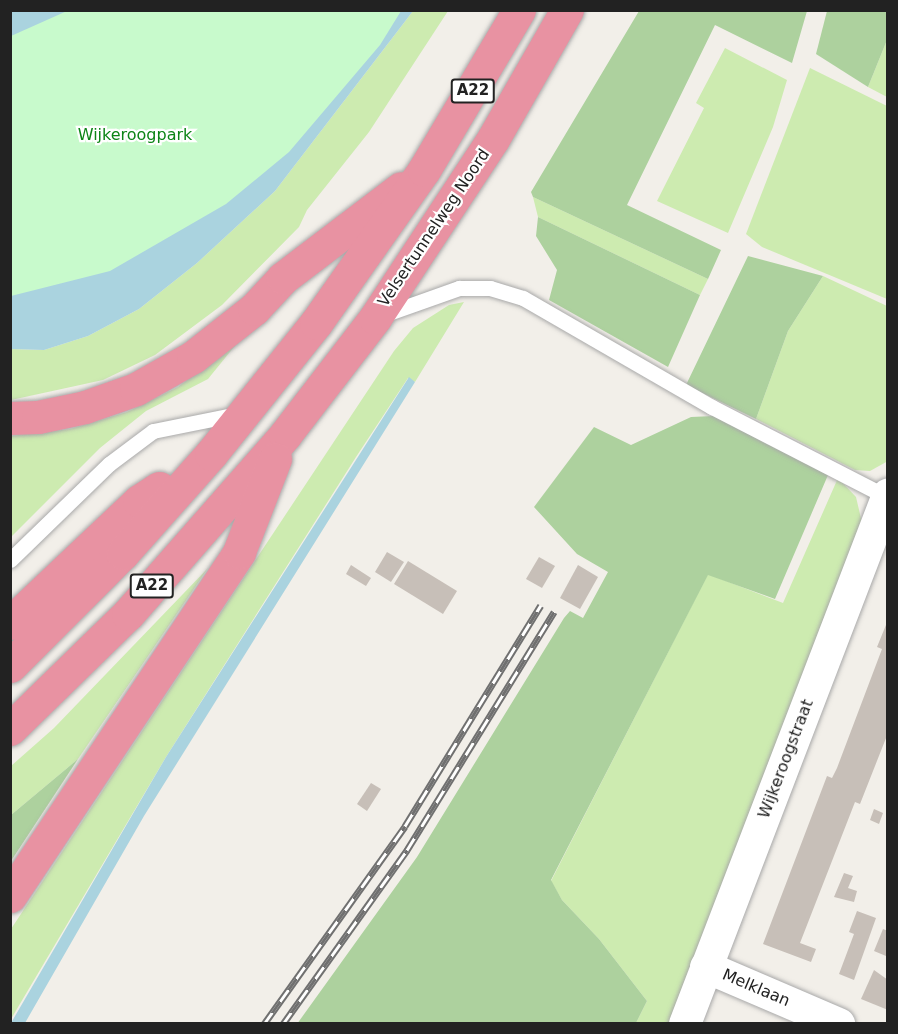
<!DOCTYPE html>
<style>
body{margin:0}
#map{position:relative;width:898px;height:1034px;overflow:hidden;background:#f2efe9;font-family:"DejaVu Sans",sans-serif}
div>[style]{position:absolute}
.grass>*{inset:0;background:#cdebb0}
.forest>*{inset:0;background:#add19e}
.park>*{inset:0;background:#c8facc}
.water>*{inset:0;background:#aad3df}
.building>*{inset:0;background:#c7bfb8}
.roads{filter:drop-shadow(0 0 2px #a9a9a9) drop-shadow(0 0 2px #a9a9a9)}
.lane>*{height:15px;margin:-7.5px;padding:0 7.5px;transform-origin:7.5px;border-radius:7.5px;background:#fff}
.street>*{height:32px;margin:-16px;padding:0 16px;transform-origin:16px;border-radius:16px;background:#fff}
.highway>*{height:33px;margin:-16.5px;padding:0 16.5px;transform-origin:16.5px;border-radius:16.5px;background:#e892a2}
.rail>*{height:7px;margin-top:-3.5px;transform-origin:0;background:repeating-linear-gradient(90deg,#fff 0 14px,#707070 0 28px);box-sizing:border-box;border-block:2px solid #707070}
span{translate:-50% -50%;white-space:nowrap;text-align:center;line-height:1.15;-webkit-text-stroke:4.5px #fff;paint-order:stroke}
.shield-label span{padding:2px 4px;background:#fff;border:2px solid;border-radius:4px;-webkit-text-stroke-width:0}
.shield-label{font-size:15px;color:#222;font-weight:700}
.park-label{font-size:16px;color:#0c8416}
.street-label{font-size:16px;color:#222}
.frame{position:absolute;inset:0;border:12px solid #222;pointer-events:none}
</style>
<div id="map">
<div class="grass">
<i style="clip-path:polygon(413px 11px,448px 11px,369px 132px,307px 210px,299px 227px,222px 305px,155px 355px,103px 380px,11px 400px,10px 349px,44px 350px,88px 336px,139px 309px,197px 263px,275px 191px)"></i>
<i style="clip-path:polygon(887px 40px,887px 97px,868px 87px)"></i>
<i style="clip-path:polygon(725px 48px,787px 80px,773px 127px,728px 233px,657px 201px,704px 108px,696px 103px)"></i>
<i style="clip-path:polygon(810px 68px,887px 106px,887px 299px,762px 247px,746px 234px)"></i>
<i style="clip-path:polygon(533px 197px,708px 279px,700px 295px,538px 217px)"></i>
<i style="clip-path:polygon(823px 276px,887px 306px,888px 461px,870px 471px,855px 470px,756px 419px,788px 331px)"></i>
<i style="clip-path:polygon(464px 302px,415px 382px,408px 378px,356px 457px,166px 757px,11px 1019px,11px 929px,394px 351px,413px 328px,449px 305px)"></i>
<i style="clip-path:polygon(242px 337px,208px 379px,146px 411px,100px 448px,11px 537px,11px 436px,70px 429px,127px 412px,178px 387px)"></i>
<i style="clip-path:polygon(838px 478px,856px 497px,863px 527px,677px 1023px,636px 1023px,647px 1001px,599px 939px,562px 900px,551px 881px,708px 574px,783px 603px)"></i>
<i style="clip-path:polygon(208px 568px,78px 759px,11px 815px,11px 766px,54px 728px)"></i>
</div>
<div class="forest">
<i style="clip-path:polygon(639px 11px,807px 11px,792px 63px,715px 25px,627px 205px,721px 250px,708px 279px,533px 197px,531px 192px)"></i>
<i style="clip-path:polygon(827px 11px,887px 11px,887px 40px,868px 87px,816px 54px)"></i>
<i style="clip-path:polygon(538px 217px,700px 295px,668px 367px,549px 300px,557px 270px,536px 236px)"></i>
<i style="clip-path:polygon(748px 256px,823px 276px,788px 331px,756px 419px,686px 385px)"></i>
<i style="clip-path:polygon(714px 416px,828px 475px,775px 599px,708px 575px,551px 880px,562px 900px,599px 939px,647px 1001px,636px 1023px,297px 1024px,417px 857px,564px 618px,570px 611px,583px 618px,608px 572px,577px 554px,534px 507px,594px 427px,631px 445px,691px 417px)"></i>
<i style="clip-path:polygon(78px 759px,11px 861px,11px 815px)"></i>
</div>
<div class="park">
<i style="clip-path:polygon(11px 11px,408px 11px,285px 171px,182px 258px,11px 319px)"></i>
</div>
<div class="water">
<i style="clip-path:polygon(11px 10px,67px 10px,67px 11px,11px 36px)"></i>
<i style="clip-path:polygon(401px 11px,413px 11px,275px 191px,197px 263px,139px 309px,88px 336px,44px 350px,11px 349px,11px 296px,110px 271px,226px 204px,289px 152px,380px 45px)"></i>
<i style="clip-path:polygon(409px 377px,415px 382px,144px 816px,25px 1023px,11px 1023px,166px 757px)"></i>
</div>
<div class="building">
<i style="clip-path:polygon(387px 552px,404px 562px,391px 582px,375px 572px)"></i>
<i style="clip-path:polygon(539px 557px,555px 566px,542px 588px,526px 579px)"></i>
<i style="clip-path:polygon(408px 561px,457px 591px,443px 614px,394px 584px)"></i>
<i style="clip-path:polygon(351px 565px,371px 578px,366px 586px,346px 574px)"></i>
<i style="clip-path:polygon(578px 565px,598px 577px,580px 609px,560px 598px)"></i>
<i style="clip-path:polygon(888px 620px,888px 733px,860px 804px,855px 802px,800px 943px,816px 949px,811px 962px,763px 944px,827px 776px,832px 778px,837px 768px,882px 649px,877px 647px)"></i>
<i style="clip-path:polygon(371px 783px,381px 789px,367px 811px,357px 804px)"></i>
<i style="clip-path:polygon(874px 809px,883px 813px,879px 824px,870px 820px)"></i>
<i style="clip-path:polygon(844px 873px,853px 876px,848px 888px,857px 891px,854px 902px,834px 897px)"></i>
<i style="clip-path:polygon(857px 911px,876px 918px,854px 980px,839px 974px,854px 934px,849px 932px)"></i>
<i style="clip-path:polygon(883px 929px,888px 931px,886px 956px,874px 951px)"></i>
<i style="clip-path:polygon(874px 970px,888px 980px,888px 1010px,861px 999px)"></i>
</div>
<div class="roads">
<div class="lane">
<i style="left:383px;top:315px;width:81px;rotate:-19.6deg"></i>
<i style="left:459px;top:288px;width:31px"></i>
<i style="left:490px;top:288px;width:34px;rotate:17deg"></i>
<i style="left:523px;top:298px;width:218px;rotate:30deg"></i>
<i style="left:712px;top:407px;width:197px;rotate:27.2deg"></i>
<i style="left:10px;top:560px;width:138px;rotate:-44.1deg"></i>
<i style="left:109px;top:464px;width:55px;rotate:-36.9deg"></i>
<i style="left:153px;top:431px;width:86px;rotate:-11.4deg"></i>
</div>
<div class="street">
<i style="left:706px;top:967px;width:145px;rotate:23.2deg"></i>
<i style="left:685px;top:1024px;width:567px;rotate:-69.01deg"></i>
</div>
<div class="highway">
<i style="left:10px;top:418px;width:28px;rotate:-2deg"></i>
<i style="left:38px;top:417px;width:48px;rotate:-12deg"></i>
<i style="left:85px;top:407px;width:54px;rotate:-19.4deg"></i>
<i style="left:136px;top:389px;width:65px;rotate:-29.3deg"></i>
<i style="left:193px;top:357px;width:78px;rotate:-38.2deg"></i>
<i style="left:254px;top:309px;width:42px;rotate:-46.9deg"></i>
<i style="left:283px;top:278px;width:148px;rotate:-37.3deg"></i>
<i style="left:10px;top:623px;width:178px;rotate:-43.4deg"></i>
<i style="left:139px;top:501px;width:24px;rotate:-33deg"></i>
<i style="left:10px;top:666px;width:160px;rotate:-45deg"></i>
<i style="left:123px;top:553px;width:132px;rotate:-48.4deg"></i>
<i style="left:211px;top:454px;width:168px;rotate:-51.3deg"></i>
<i style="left:316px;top:323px;width:187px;rotate:-54.8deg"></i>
<i style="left:424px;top:170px;width:186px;rotate:-59.3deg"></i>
<i style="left:10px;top:729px;width:165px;rotate:-44.3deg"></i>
<i style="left:128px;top:614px;width:238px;rotate:-48.7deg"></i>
<i style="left:285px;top:435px;width:148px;rotate:-52.4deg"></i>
<i style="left:375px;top:318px;width:214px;rotate:-56.6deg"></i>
<i style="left:493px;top:139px;width:149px;rotate:-60.2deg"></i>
<i style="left:10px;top:896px;width:413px;rotate:-56.3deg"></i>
<i style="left:239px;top:552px;width:100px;rotate:-68.8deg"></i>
</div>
</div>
<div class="rail">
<i style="left:264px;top:1024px;width:243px;rotate:-54.5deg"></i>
<i style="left:405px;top:826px;width:259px;rotate:-58.4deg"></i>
<i style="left:283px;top:1024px;width:214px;rotate:-54.5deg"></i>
<i style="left:407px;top:850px;width:280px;rotate:-58.3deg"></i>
</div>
<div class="shield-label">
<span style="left:473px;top:91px">A22</span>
<span style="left:152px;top:586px">A22</span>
</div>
<div class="park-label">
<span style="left:135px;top:135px">Wijkeroogpark</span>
</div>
<div class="street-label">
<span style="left:434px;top:228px;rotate:-56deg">Velsertunnelweg Noord</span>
<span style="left:786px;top:759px;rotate:-69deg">Wijkeroogstraat</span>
<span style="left:756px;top:988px;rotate:23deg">Melklaan</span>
</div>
<div class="frame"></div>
</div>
